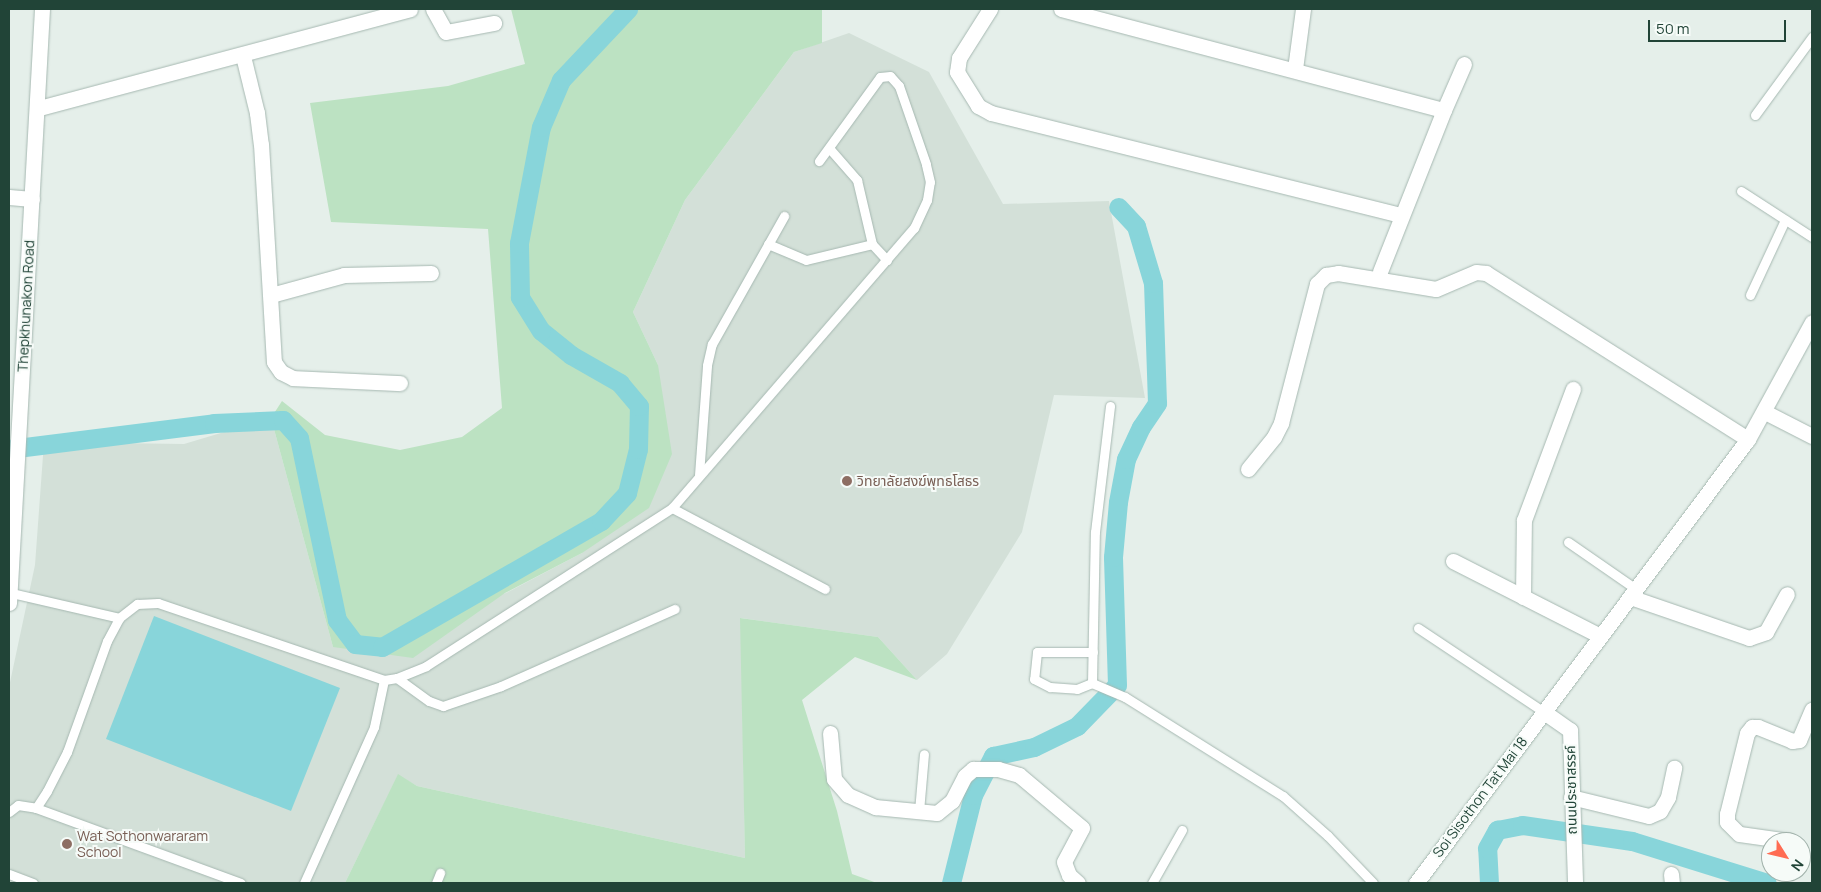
<!DOCTYPE html>
<meta charset="utf-8">
<style>
body{margin:0}
#map{position:relative;width:1821px;height:892px;overflow:hidden;background:#e5efea;font-family:Manrope,"Noto Sans Thai",sans-serif}
div>[style]{position:absolute}
.built>*{inset:0;background:#d3e0d8}
.green>*{inset:0;background:#bce2c2}
.water>*{inset:0;background:#88d5da}
.canal>*{height:19px;margin:-9.5px;padding:0 9.5px;transform-origin:9.5px;border-radius:9.5px;background:#88d5da}
.roads{filter:drop-shadow(0 0 1px #a6b8b1) drop-shadow(0 0 1px #a6b8b1)}
.lane>*{height:9px;margin:-4.5px;padding:0 4.5px;transform-origin:4.5px;border-radius:4.5px;background:#fff}
.street>*{height:15px;margin:-7.5px;padding:0 7.5px;transform-origin:7.5px;border-radius:7.5px;background:#fff}
.secondary>*{height:15px;margin:-7.5px;padding:0 7.5px;transform-origin:7.5px;border-radius:7.5px;background:#fff}
.dots>*{width:14px;height:14px;translate:-50% -50%;box-sizing:border-box;border:2px solid #f6fbf8;border-radius:50%}
span{translate:-50% -50%;white-space:nowrap;text-align:center;line-height:1.15;-webkit-text-stroke:4px #f6fbf8;paint-order:stroke}
.street-label{font-size:14px;color:#214437}
.education-label{font-size:14px;color:#785e54}
.left{translate:0 -50%;text-align:left}
.frame{position:absolute;inset:0;border:10px solid #214437;pointer-events:none}
.north{position:absolute;left:1761px;top:832px;width:50px;height:50px;box-sizing:border-box;background:#f6fbf8;border:1px solid #a1b2ab;border-radius:50%;rotate:126deg;font-size:14px;font-weight:700;line-height:20px;text-align:center;color:#214437}
.north::after{content:'';display:block;margin:auto;width:18px;height:22px;background:#ff6c53;clip-path:polygon(50% 0,100% 100%,50% 72%,0 100%)}
.scale{position:absolute;left:1648px;top:20px;width:138px;height:22px;box-sizing:border-box;border:2px solid #214437;border-top:0;padding-left:6px;font-size:15px;line-height:18px;white-space:nowrap;color:#214437;-webkit-text-stroke:4px #f6fbf8;paint-order:stroke}
</style>
<div id="map">
<div class="built">
<i style="clip-path:polygon(849px 33px,929px 72px,1003px 204px,1109px 201px,1145px 398px,1054px 395px,1022px 532px,947px 654px,917px 680px,878px 637px,741px 618px,745px 858px,417px 786px,398px 775px,345px 883px,9px 883px,9px 687px,35px 565px,44px 442px,184px 444px,271px 418px,333px 647px,506px 593px,582px 553px,658px 365px,633px 312px,685px 200px,794px 52px)"></i>
</div>
<div class="green">
<i style="clip-path:polygon(511px 9px,822px 9px,822px 43px,794px 52px,685px 200px,633px 312px,658px 365px,672px 454px,649px 508px,582px 553px,505px 593px,413px 658px,333px 647px,271px 418px,282px 401px,325px 435px,400px 450px,462px 437px,502px 408px,488px 229px,331px 222px,310px 103px,448px 86px,525px 64px)"></i>
<i style="clip-path:polygon(740px 618px,878px 637px,917px 680px,855px 657px,802px 700px,837px 811px,852px 874px,877px 883px,345px 883px,398px 774px,417px 786px,745px 858px)"></i>
</div>
<div class="water">
<i style="clip-path:polygon(154px 616px,340px 688px,291px 811px,106px 739px)"></i>
</div>
<div class="canal">
<i style="left:9px;top:449px;width:207px;rotate:-7.2deg"></i>
<i style="left:214px;top:423px;width:69px;rotate:-2.5deg"></i>
<i style="left:283px;top:420px;width:24px;rotate:48deg"></i>
<i style="left:299px;top:438px;width:186px;rotate:78.2deg"></i>
<i style="left:337px;top:620px;width:30px;rotate:53deg"></i>
<i style="left:355px;top:644px;width:27px;rotate:6deg"></i>
<i style="left:382px;top:647px;width:253px;rotate:-29.9deg"></i>
<i style="left:601px;top:521px;width:38px;rotate:-47deg"></i>
<i style="left:627px;top:493px;width:45px;rotate:-76deg"></i>
<i style="left:638px;top:449px;width:43px;rotate:-88.7deg"></i>
<i style="left:639px;top:406px;width:30px;rotate:-130deg"></i>
<i style="left:620px;top:383px;width:56px;rotate:-150.3deg"></i>
<i style="left:571px;top:355px;width:38px;rotate:-141deg"></i>
<i style="left:541px;top:331px;width:40px;rotate:-122deg"></i>
<i style="left:520px;top:297px;width:54px;rotate:-91.1deg"></i>
<i style="left:519px;top:243px;width:118px;rotate:-79.3deg"></i>
<i style="left:541px;top:127px;width:51px;rotate:-66.9deg"></i>
<i style="left:561px;top:80px;width:98px;rotate:-46.7deg"></i>
<i style="left:951px;top:883px;width:91px;rotate:-76deg"></i>
<i style="left:973px;top:795px;width:44px;rotate:-62.9deg"></i>
<i style="left:993px;top:756px;width:42px;rotate:-12.4deg"></i>
<i style="left:1034px;top:747px;width:48px;rotate:-26deg"></i>
<i style="left:1077px;top:726px;width:57px;rotate:-45.7deg"></i>
<i style="left:1117px;top:685px;width:128px;rotate:-91.8deg"></i>
<i style="left:1113px;top:557px;width:55px;rotate:-84.8deg"></i>
<i style="left:1118px;top:502px;width:44px;rotate:-79.5deg"></i>
<i style="left:1126px;top:459px;width:35px;rotate:-65deg"></i>
<i style="left:1141px;top:427px;width:29px;rotate:-56deg"></i>
<i style="left:1157px;top:403px;width:120px;rotate:-91.9deg"></i>
<i style="left:1153px;top:283px;width:59px;rotate:-106.6deg"></i>
<i style="left:1136px;top:226px;width:26px;rotate:-133deg"></i>
<i style="left:1489px;top:883px;width:35px;rotate:-93deg"></i>
<i style="left:1487px;top:848px;width:21px;rotate:-61deg"></i>
<i style="left:1497px;top:830px;width:25px;rotate:-11deg"></i>
<i style="left:1522px;top:825px;width:111px;rotate:8.3deg"></i>
<i style="left:1632px;top:841px;width:141px;rotate:17.3deg"></i>
</div>
<div class="roads">
<div class="lane">
<i style="left:1755px;top:115px;width:97px;rotate:-53.8deg"></i>
<i style="left:829px;top:148px;width:43px;rotate:48.8deg"></i>
<i style="left:857px;top:180px;width:66px;rotate:76.8deg"></i>
<i style="left:872px;top:244px;width:22px;rotate:47deg"></i>
<i style="left:1741px;top:191px;width:85px;rotate:32.9deg"></i>
<i style="left:768px;top:244px;width:41px;rotate:22.8deg"></i>
<i style="left:806px;top:260px;width:68px;rotate:-13.6deg"></i>
<i style="left:1750px;top:295px;width:83px;rotate:-65deg"></i>
<i style="left:699px;top:475px;width:110px;rotate:-85.8deg"></i>
<i style="left:707px;top:365px;width:22px;rotate:-77deg"></i>
<i style="left:712px;top:344px;width:147px;rotate:-60.6deg"></i>
<i style="left:672px;top:508px;width:173px;rotate:27.9deg"></i>
<i style="left:1568px;top:542px;width:83px;rotate:34.7deg"></i>
<i style="left:11px;top:593px;width:111px;rotate:13deg"></i>
<i style="left:1418px;top:628px;width:151px;rotate:33.7deg"></i>
<i style="left:1093px;top:652px;width:56px;rotate:180deg"></i>
<i style="left:1037px;top:652px;width:27px;rotate:96deg"></i>
<i style="left:1034px;top:679px;width:18px;rotate:27deg"></i>
<i style="left:1050px;top:687px;width:27px;rotate:4deg"></i>
<i style="left:1077px;top:689px;width:16px;rotate:-22deg"></i>
<i style="left:1092px;top:683px;width:36px;rotate:23deg"></i>
<i style="left:1125px;top:697px;width:186px;rotate:32.1deg"></i>
<i style="left:1283px;top:796px;width:60px;rotate:41.6deg"></i>
<i style="left:1328px;top:836px;width:65px;rotate:46.2deg"></i>
<i style="left:397px;top:678px;width:39px;rotate:36deg"></i>
<i style="left:429px;top:701px;width:15px;rotate:20deg"></i>
<i style="left:443px;top:706px;width:61px;rotate:-19deg"></i>
<i style="left:501px;top:686px;width:190px;rotate:-23.9deg"></i>
<i style="left:1092px;top:683px;width:151px;rotate:-88.9deg"></i>
<i style="left:1095px;top:532px;width:127px;rotate:-83.2deg"></i>
<i style="left:36px;top:808px;width:218px;rotate:20.1deg"></i>
<i style="left:919px;top:811px;width:57px;rotate:-85deg"></i>
<i style="left:9px;top:812px;width:11px;rotate:-38deg"></i>
<i style="left:18px;top:805px;width:18px;rotate:9deg"></i>
<i style="left:36px;top:808px;width:20px;rotate:-57deg"></i>
<i style="left:47px;top:791px;width:44px;rotate:-62.9deg"></i>
<i style="left:67px;top:752px;width:118px;rotate:-70.2deg"></i>
<i style="left:107px;top:641px;width:26px;rotate:-62deg"></i>
<i style="left:119px;top:618px;width:23px;rotate:-38deg"></i>
<i style="left:137px;top:604px;width:21px;rotate:-3deg"></i>
<i style="left:158px;top:603px;width:239px;rotate:18.8deg"></i>
<i style="left:384px;top:680px;width:13px;rotate:-9deg"></i>
<i style="left:397px;top:678px;width:31px;rotate:-22deg"></i>
<i style="left:426px;top:666px;width:292px;rotate:-32.7deg"></i>
<i style="left:672px;top:508px;width:370px;rotate:-49.2deg"></i>
<i style="left:914px;top:228px;width:31px;rotate:-65deg"></i>
<i style="left:927px;top:200px;width:18px;rotate:-81deg"></i>
<i style="left:930px;top:182px;width:18px;rotate:-103deg"></i>
<i style="left:926px;top:164px;width:83px;rotate:-109.1deg"></i>
<i style="left:899px;top:86px;width:13px;rotate:-132deg"></i>
<i style="left:890px;top:76px;width:10px;rotate:174deg"></i>
<i style="left:880px;top:77px;width:104px;rotate:126deg"></i>
<i style="left:9px;top:874px;width:26px;rotate:21deg"></i>
<i style="left:304px;top:883px;width:171px;rotate:-65.8deg"></i>
<i style="left:374px;top:727px;width:48px;rotate:-78deg"></i>
<i style="left:436px;top:883px;width:11px;rotate:-68deg"></i>
<i style="left:1152px;top:883px;width:61px;rotate:-60.5deg"></i>
</div>
<div class="street">
<i style="left:433px;top:9px;width:26px;rotate:61deg"></i>
<i style="left:446px;top:32px;width:49px;rotate:-10.6deg"></i>
<i style="left:990px;top:9px;width:58px;rotate:122.3deg"></i>
<i style="left:959px;top:58px;width:14px;rotate:98deg"></i>
<i style="left:957px;top:72px;width:40px;rotate:58deg"></i>
<i style="left:978px;top:106px;width:15px;rotate:28deg"></i>
<i style="left:991px;top:113px;width:422px;rotate:14deg"></i>
<i style="left:1061px;top:9px;width:396px;rotate:14.8deg"></i>
<i style="left:1444px;top:110px;width:174px;rotate:111.6deg"></i>
<i style="left:243px;top:56px;width:59px;rotate:76.2deg"></i>
<i style="left:257px;top:113px;width:31px;rotate:83deg"></i>
<i style="left:261px;top:144px;width:218px;rotate:86.6deg"></i>
<i style="left:274px;top:362px;width:12px;rotate:55deg"></i>
<i style="left:281px;top:372px;width:13px;rotate:27deg"></i>
<i style="left:293px;top:378px;width:107px;rotate:2.7deg"></i>
<i style="left:1295px;top:69px;width:61px;rotate:-82.4deg"></i>
<i style="left:39px;top:108px;width:384px;rotate:-14.9deg"></i>
<i style="left:1444px;top:110px;width:50px;rotate:-66.5deg"></i>
<i style="left:9px;top:197px;width:23px;rotate:5deg"></i>
<i style="left:271px;top:295px;width:76px;rotate:-15.3deg"></i>
<i style="left:344px;top:275px;width:87px;rotate:-1.3deg"></i>
<i style="left:1765px;top:412px;width:53px;rotate:27.1deg"></i>
<i style="left:1248px;top:469px;width:41px;rotate:-50.9deg"></i>
<i style="left:1274px;top:437px;width:16px;rotate:-63deg"></i>
<i style="left:1281px;top:423px;width:144px;rotate:-75.5deg"></i>
<i style="left:1317px;top:284px;width:13px;rotate:-45deg"></i>
<i style="left:1326px;top:275px;width:12px;rotate:-9deg"></i>
<i style="left:1338px;top:273px;width:99px;rotate:9.3deg"></i>
<i style="left:1436px;top:289px;width:43px;rotate:-23deg"></i>
<i style="left:1476px;top:272px;width:10px;rotate:6deg"></i>
<i style="left:1486px;top:273px;width:310px;rotate:32.4deg"></i>
<i style="left:1453px;top:561px;width:165px;rotate:27deg"></i>
<i style="left:1523px;top:597px;width:77px;rotate:-89.3deg"></i>
<i style="left:1524px;top:520px;width:140px;rotate:-69.5deg"></i>
<i style="left:1630px;top:597px;width:126px;rotate:19deg"></i>
<i style="left:1749px;top:638px;width:18px;rotate:-19deg"></i>
<i style="left:1766px;top:632px;width:43px;rotate:-61.1deg"></i>
<i style="left:830px;top:733px;width:46px;rotate:85deg"></i>
<i style="left:834px;top:779px;width:21px;rotate:49deg"></i>
<i style="left:848px;top:795px;width:30px;rotate:24deg"></i>
<i style="left:875px;top:807px;width:62px;rotate:5.5deg"></i>
<i style="left:937px;top:813px;width:19px;rotate:-39deg"></i>
<i style="left:952px;top:801px;width:28px;rotate:-63deg"></i>
<i style="left:965px;top:776px;width:11px;rotate:-41deg"></i>
<i style="left:973px;top:769px;width:25px"></i>
<i style="left:998px;top:769px;width:22px;rotate:16deg"></i>
<i style="left:1019px;top:775px;width:82px;rotate:40.1deg"></i>
<i style="left:1082px;top:828px;width:38px;rotate:118deg"></i>
<i style="left:1064px;top:862px;width:14px;rotate:69deg"></i>
<i style="left:1069px;top:875px;width:12px;rotate:42deg"></i>
<i style="left:1571px;top:797px;width:80px;rotate:13.7deg"></i>
<i style="left:1649px;top:816px;width:12px;rotate:-24deg"></i>
<i style="left:1660px;top:811px;width:16px;rotate:-60deg"></i>
<i style="left:1668px;top:797px;width:30px;rotate:-78deg"></i>
<i style="left:1789px;top:841px;width:50px;rotate:-172deg"></i>
<i style="left:1739px;top:834px;width:17px;rotate:-135deg"></i>
<i style="left:1727px;top:822px;width:8px;rotate:-90deg"></i>
<i style="left:1727px;top:814px;width:83px;rotate:-76.1deg"></i>
<i style="left:1747px;top:733px;width:8px;rotate:-50deg"></i>
<i style="left:1752px;top:727px;width:6px"></i>
<i style="left:1758px;top:727px;width:37px;rotate:22deg"></i>
<i style="left:1792px;top:741px;width:7px;rotate:-8deg"></i>
<i style="left:1799px;top:740px;width:33px;rotate:-67deg"></i>
<i style="left:1671px;top:874px;width:9px;rotate:84deg"></i>
</div>
<div class="secondary">
<i style="left:9px;top:603px;width:595px;rotate:-86.82deg"></i>
<i style="left:1544px;top:712px;width:32px;rotate:35deg"></i>
<i style="left:1570px;top:730px;width:153px;rotate:88.1deg"></i>
<i style="left:1416px;top:883px;width:554px;rotate:-53.21deg"></i>
<i style="left:1748px;top:439px;width:133px;rotate:-61.3deg"></i>
</div>
</div>
<div class="dots">
<i style="left:847px;top:481px;background:#8d6e63"></i>
<i style="left:67px;top:844px;background:#8d6e63"></i>
</div>
<div class="street-label">
<span style="left:26px;top:306px;rotate:-87deg">Thepkhunakon Road</span>
<span style="left:1571px;top:790px;rotate:-91deg">ถนนประชาสรรค์</span>
<span style="left:1480px;top:797px;rotate:-53deg">Soi Sisothon Tat Mai 18</span>
</div>
<div class="education-label">
<span class="left" style="left:857px;top:481px">วิทยาลัยสงฆ์พุทธโสธร</span>
<span class="left" style="left:77px;top:844px">Wat Sothonwararam<br>School</span>
</div>
<div class="frame"></div>
<div class="north">N</div>
<div class="scale">50 m</div>
</div>
